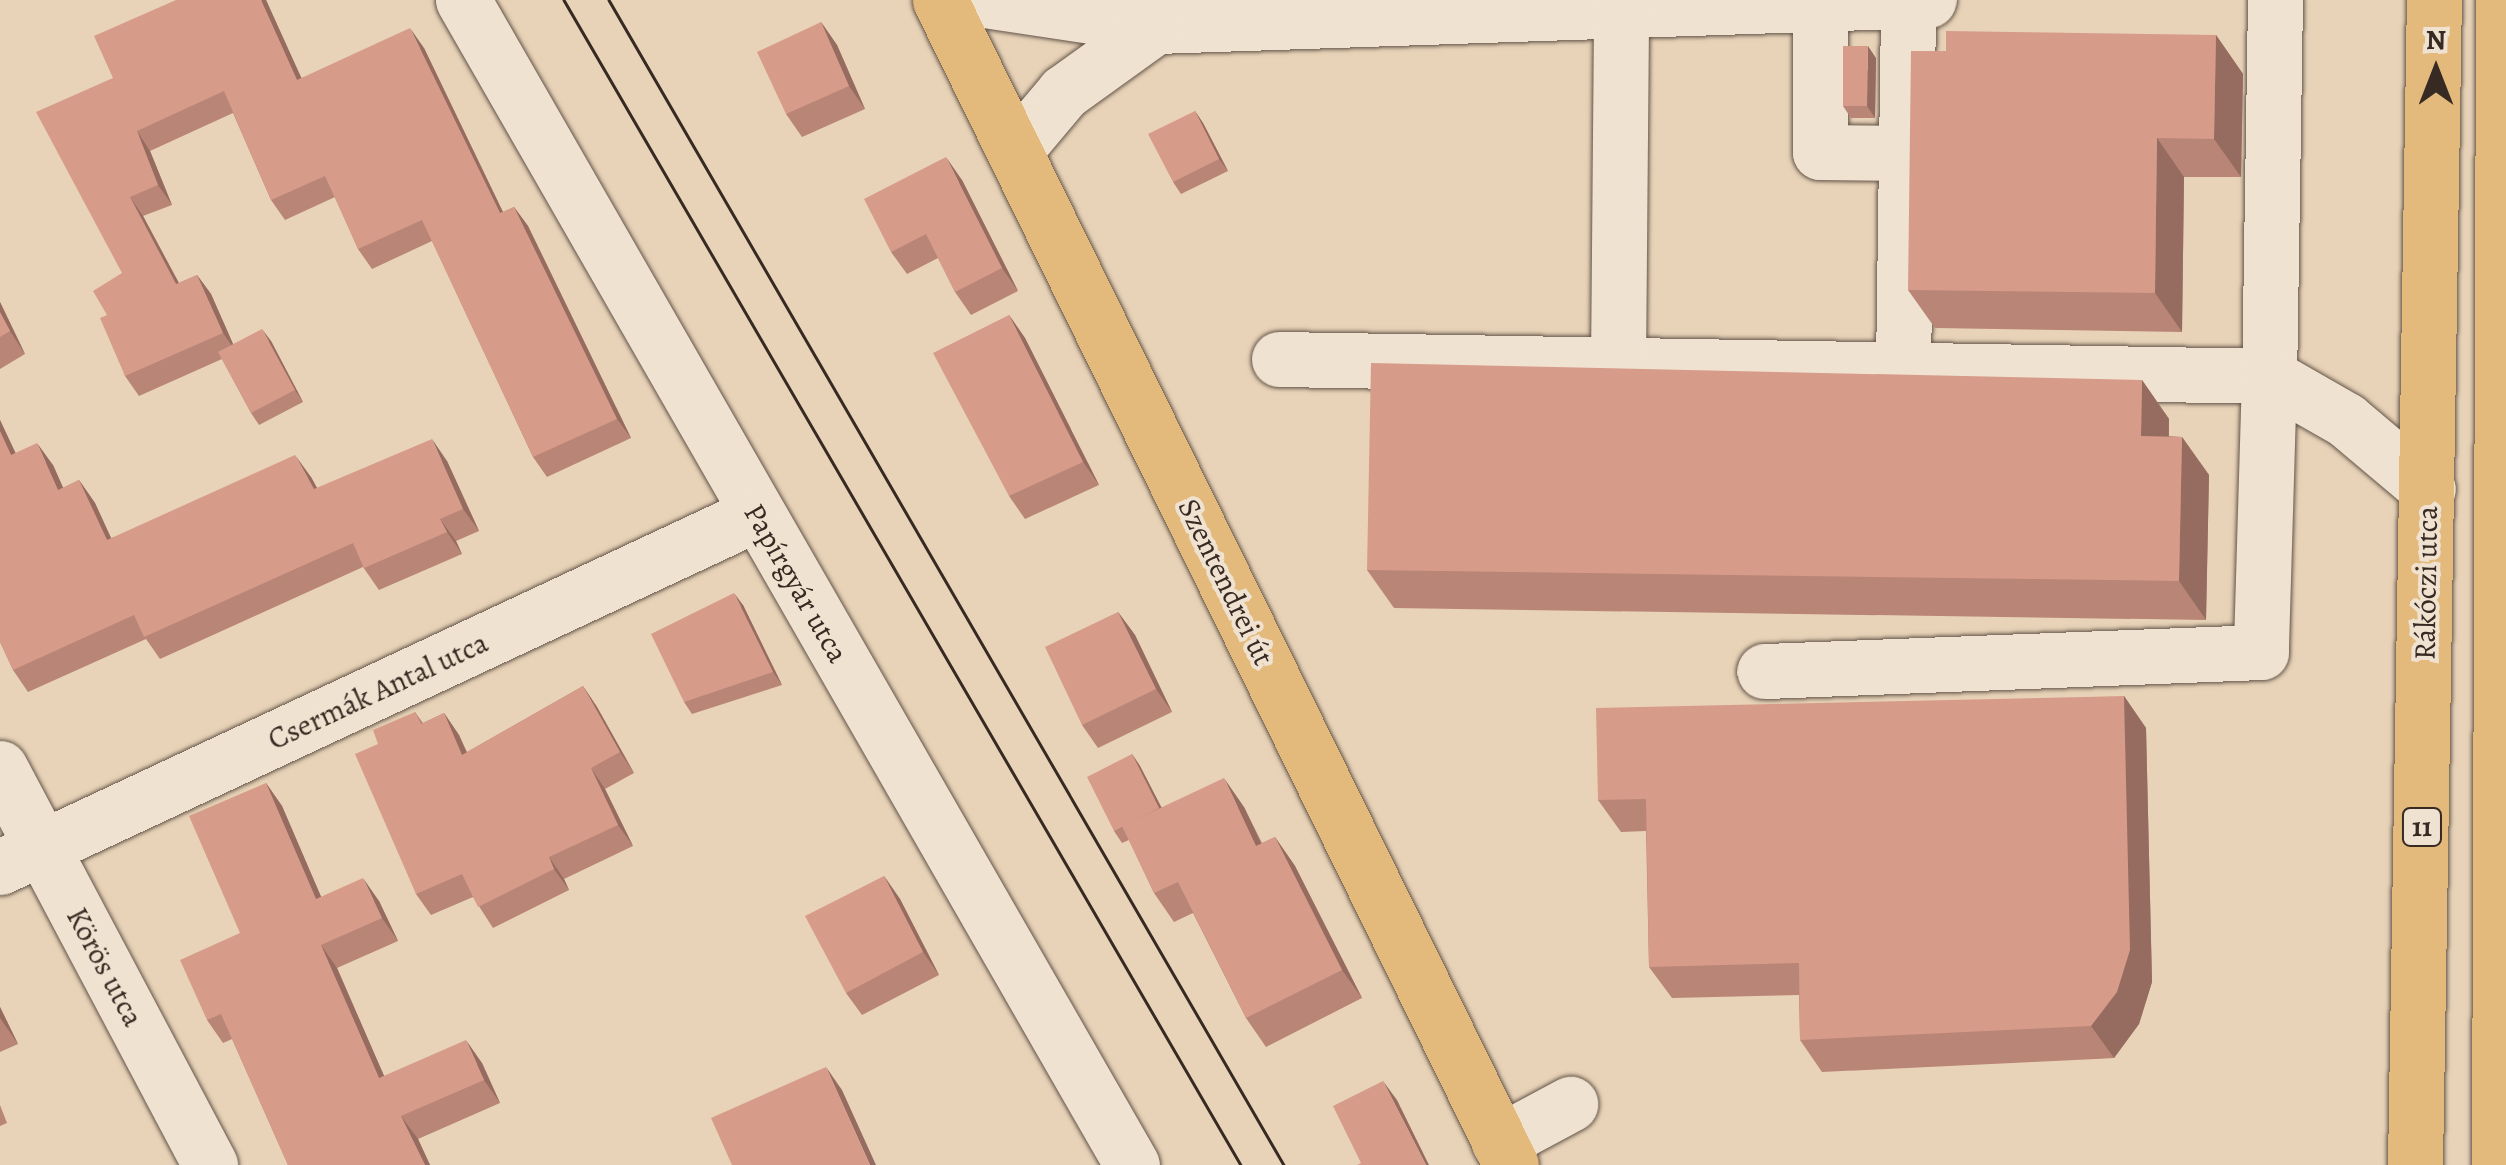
<!DOCTYPE html>
<meta charset="utf-8">
<style>
body{margin:0}
#map{position:relative;width:2506px;height:1165px;overflow:hidden;background:#e8d3b8;font-family:Alegreya,serif}
div>[style]{position:absolute}
.roads{filter:drop-shadow(0 0 2px #635448) drop-shadow(0 0 2px #635448)}
.minor>*{height:55px;margin:-27.5px;padding:0 27.5px;transform-origin:27.5px;border-radius:27.5px;background:#f0e2d1}
.major>*{height:55px;margin:-27.5px;padding:0 27.5px;transform-origin:27.5px;border-radius:27.5px;background:#e4ba7c}
.tram>*{height:2.5px;margin:-1.25px;padding:0 1.25px;transform-origin:1.25px;border-radius:1.25px;background:#372a22}
.wall>*{inset:0;background:#b98577}
.shaded-wall>*{inset:0;background:#966c61}
.building>*{inset:0;background:#d79b8a}
span{translate:-50% -50%;white-space:nowrap;text-align:center;line-height:1.15;-webkit-text-stroke:8px #f0e2d1;paint-order:stroke}
.shield-label span{padding:2px 8px;background:#f0e2d1;border:2px solid;border-radius:8px;-webkit-text-stroke-width:0}
.shield-label{font-size:28px;color:#372a22;font-weight:700}
.street-label{font-size:30px;color:#372a22}
.north{position:absolute;left:2386px;top:20px;width:100px;height:100px;-webkit-text-stroke:8px #f0e2d1;paint-order:stroke;rotate:0deg;font-size:28px;font-weight:700;line-height:40px;text-align:center;color:#372a22}
.north::after{content:'';display:block;margin:auto;width:35px;height:45px;background:#372a22;clip-path:polygon(50% 0,100% 100%,50% 72%,0 100%)}
</style>
<div id="map">
<div class="roads">
<div class="minor">
<i style="left:463px;top:0;width:1343px;rotate:60.13deg"></i>
<i style="left:985px;top:0;width:173px;rotate:8.6deg"></i>
<i style="left:1156px;top:26px;width:773px;rotate:-1.93deg"></i>
<i style="left:2275px;top:0;width:376px;rotate:90.9deg"></i>
<i style="left:2269px;top:376px;width:89px;rotate:29.7deg"></i>
<i style="left:2346px;top:420px;width:107px;rotate:40.1deg"></i>
<i style="left:1820px;top:5px;width:147px;rotate:90deg"></i>
<i style="left:1820px;top:152px;width:86px;rotate:0.7deg"></i>
<i style="left:1016px;top:149px;width:75px;rotate:-49.9deg"></i>
<i style="left:1064px;top:92px;width:113px;rotate:-35.7deg"></i>
<i style="left:1279px;top:359px;width:990px;rotate:0.98deg"></i>
<i style="left:2269px;top:376px;width:276px;rotate:91.7deg"></i>
<i style="left:2261px;top:652px;width:497px;rotate:177.8deg"></i>
<i style="left:1618px;top:365px;width:355px;rotate:-89.5deg"></i>
<i style="left:1903px;top:369px;width:368px;rotate:-89.2deg"></i>
<i style="left:0;top:768px;width:449px;rotate:62.1deg"></i>
<i style="left:0;top:867px;width:834px;rotate:-25.03deg"></i>
<i style="left:1499px;top:1142px;width:81px;rotate:-28.2deg"></i>
</div>
<div class="major">
<i style="left:940px;top:0;width:1297px;rotate:63.89deg"></i>
<i style="left:2415px;top:1165px;width:1165px;rotate:-89.07deg"></i>
<i style="left:2499px;top:1165px;width:1165px;rotate:-89.8deg"></i>
</div>
</div>
<div class="tram">
<i style="left:564px;top:0;width:1347px;rotate:59.84deg"></i>
<i style="left:609px;top:0;width:1346px;rotate:59.91deg"></i>
</div>
<div class="wall">
<i style="clip-path:polygon(266px 0,301px 78px,424px 48px,503px 212px,514px 207px,528px 226px,631px 438px,547px 477px,533px 457px,432px 241px,372px 269px,358px 249px,335px 197px,285px 220px,271px 200px,233px 113px,150px 151px,172px 205px,143px 216px,179px 283px,197px 275px,211px 294px,233px 344px,271px 341px,303px 402px,259px 425px,251px 413px,222px 359px,139px 396px,125px 376px,107px 315px,122px 273px,113px 78px)"></i>
<i style="clip-path:polygon(821px 22px,837px 45px,865px 109px,802px 137px,786px 114px)"></i>
<i style="clip-path:polygon(2216px 35px,2243px 74px,2241px 177px,2184px 177px,2182px 332px,1935px 328px,1908px 290px,1946px 51px)"></i>
<i style="clip-path:polygon(1876px 58px,1875px 118px,1851px 118px,1843px 106px)"></i>
<i style="clip-path:polygon(1195px 111px,1203px 123px,1228px 171px,1181px 194px,1173px 182px)"></i>
<i style="clip-path:polygon(962px 180px,1018px 291px,971px 315px,955px 292px,938px 258px,907px 274px,891px 252px)"></i>
<i style="clip-path:polygon(0 302px,25px 354px,0 369px)"></i>
<i style="clip-path:polygon(1009px 315px,1025px 338px,1099px 485px,1025px 519px,1009px 496px)"></i>
<i style="clip-path:polygon(2142px 380px,2169px 419px,2169px 436px,2182px 437px,2209px 475px,2206px 620px,1394px 608px,1367px 570px)"></i>
<i style="clip-path:polygon(0 420px,15px 453px,53px 465px,63px 488px,79px 480px,95px 503px,111px 538px,311px 477px,317px 488px,447px 461px,479px 531px,456px 541px,462px 554px,379px 590px,363px 567px,160px 659px,146px 639px,28px 692px,13px 670px,0 642px)"></i>
<i style="clip-path:polygon(743px 605px,782px 685px,692px 714px,684px 702px)"></i>
<i style="clip-path:polygon(1118px 612px,1135px 635px,1172px 712px,1098px 748px,1082px 725px)"></i>
<i style="clip-path:polygon(583px 686px,597px 707px,634px 773px,605px 789px,633px 846px,564px 879px,569px 890px,493px 928px,473px 897px,431px 915px,416px 894px,378px 744px,415px 712px,423px 723px,444px 713px,459px 735px,467px 752px)"></i>
<i style="clip-path:polygon(2124px 696px,2146px 728px,2152px 982px,2139px 1024px,2114px 1058px,1822px 1072px,1800px 1040px,1799px 995px,1672px 998px,1649px 967px,1646px 831px,1621px 832px,1598px 800px)"></i>
<i style="clip-path:polygon(1132px 754px,1140px 766px,1161px 807px,1244px 807px,1262px 843px,1275px 837px,1295px 866px,1362px 998px,1266px 1047px,1246px 1018px,1193px 913px,1174px 922px,1154px 893px,1129px 840px,1122px 843px,1114px 831px)"></i>
<i style="clip-path:polygon(266px 783px,282px 806px,321px 897px,379px 901px,398px 941px,337px 968px,384px 1076px,482px 1063px,500px 1103px,418px 1139px,430px 1165px,288px 1165px,232px 1039px,223px 1043px,207px 1020px,240px 933px)"></i>
<i style="clip-path:polygon(884px 876px,900px 899px,939px 975px,862px 1015px,846px 993px)"></i>
<i style="clip-path:polygon(0 1007px,18px 1044px,0 1052px)"></i>
<i style="clip-path:polygon(0 1105px,7px 1123px,0 1126px)"></i>
</div>
<div class="shaded-wall">
<i style="clip-path:polygon(261px 0,266px 0,311px 99px,297px 80px)"></i>
<i style="clip-path:polygon(821px 22px,837px 45px,865px 109px,849px 86px)"></i>
<i style="clip-path:polygon(410px 28px,424px 48px,513px 233px,500px 213px)"></i>
<i style="clip-path:polygon(2216px 35px,2243px 74px,2241px 177px,2214px 139px)"></i>
<i style="clip-path:polygon(1868px 46px,1876px 58px,1875px 118px,1867px 106px)"></i>
<i style="clip-path:polygon(1195px 111px,1203px 123px,1228px 171px,1219px 159px)"></i>
<i style="clip-path:polygon(137px 131px,150px 151px,172px 205px,158px 185px)"></i>
<i style="clip-path:polygon(2157px 138px,2184px 177px,2182px 332px,2155px 293px)"></i>
<i style="clip-path:polygon(946px 157px,962px 180px,1018px 291px,1002px 268px)"></i>
<i style="clip-path:polygon(130px 197px,143px 216px,190px 304px,176px 284px)"></i>
<i style="clip-path:polygon(514px 207px,528px 226px,631px 438px,617px 419px)"></i>
<i style="clip-path:polygon(197px 275px,211px 294px,237px 353px,223px 333px)"></i>
<i style="clip-path:polygon(0 302px,25px 354px,10px 331px,0 312px)"></i>
<i style="clip-path:polygon(1009px 315px,1025px 338px,1099px 485px,1083px 462px)"></i>
<i style="clip-path:polygon(262px 329px,271px 341px,303px 402px,295px 390px)"></i>
<i style="clip-path:polygon(2142px 380px,2169px 419px,2168px 474px,2141px 436px)"></i>
<i style="clip-path:polygon(0 420px,27px 477px,11px 455px,0 431px)"></i>
<i style="clip-path:polygon(2182px 437px,2209px 475px,2206px 620px,2179px 581px)"></i>
<i style="clip-path:polygon(432px 439px,447px 461px,479px 531px,463px 509px)"></i>
<i style="clip-path:polygon(37px 443px,53px 465px,74px 512px,58px 490px)"></i>
<i style="clip-path:polygon(295px 455px,311px 477px,330px 512px,314px 489px)"></i>
<i style="clip-path:polygon(79px 480px,95px 503px,122px 562px,107px 540px)"></i>
<i style="clip-path:polygon(440px 519px,456px 541px,462px 554px,447px 532px)"></i>
<i style="clip-path:polygon(734px 593px,743px 605px,782px 685px,773px 672px)"></i>
<i style="clip-path:polygon(1118px 612px,1135px 635px,1172px 712px,1156px 689px)"></i>
<i style="clip-path:polygon(583px 686px,597px 707px,634px 773px,620px 752px)"></i>
<i style="clip-path:polygon(2124px 696px,2146px 728px,2152px 982px,2139px 1024px,2114px 1058px,2091px 1026px)"></i>
<i style="clip-path:polygon(444px 713px,459px 735px,477px 776px,462px 755px)"></i>
<i style="clip-path:polygon(1132px 754px,1140px 766px,1168px 820px,1159px 808px)"></i>
<i style="clip-path:polygon(591px 768px,605px 789px,633px 846px,618px 825px)"></i>
<i style="clip-path:polygon(1224px 778px,1244px 807px,1276px 875px,1256px 846px)"></i>
<i style="clip-path:polygon(266px 783px,282px 806px,332px 922px,316px 899px)"></i>
<i style="clip-path:polygon(1275px 837px,1295px 866px,1362px 998px,1342px 970px)"></i>
<i style="clip-path:polygon(549px 857px,564px 879px,569px 890px,554px 869px)"></i>
<i style="clip-path:polygon(884px 876px,900px 899px,939px 975px,923px 952px)"></i>
<i style="clip-path:polygon(363px 878px,379px 901px,398px 941px,382px 918px)"></i>
<i style="clip-path:polygon(321px 945px,337px 968px,395px 1101px,379px 1078px)"></i>
<i style="clip-path:polygon(0 1007px,18px 1044px,0 1018px)"></i>
<i style="clip-path:polygon(466px 1040px,482px 1063px,500px 1103px,484px 1080px)"></i>
<i style="clip-path:polygon(826px 1067px,842px 1090px,876px 1165px,870px 1165px)"></i>
<i style="clip-path:polygon(1383px 1081px,1397px 1100px,1429px 1165px,1426px 1165px)"></i>
<i style="clip-path:polygon(401px 1116px,418px 1139px,430px 1165px,425px 1165px)"></i>
</div>
<div class="building">
<i style="clip-path:polygon(176px 0,261px 0,297px 80px,410px 28px,500px 213px,514px 207px,617px 419px,533px 457px,422px 220px,358px 249px,325px 176px,271px 200px,224px 91px,137px 131px,158px 185px,130px 197px,176px 284px,197px 275px,223px 333px,125px 376px,100px 318px,107px 315px,93px 291px,122px 273px,36px 112px,113px 78px,94px 36px)"></i>
<i style="clip-path:polygon(821px 22px,849px 86px,786px 114px,757px 52px)"></i>
<i style="clip-path:polygon(1946px 31px,2216px 35px,2214px 139px,2157px 138px,2155px 293px,1908px 290px,1911px 51px,1946px 51px)"></i>
<i style="clip-path:polygon(1843px 46px,1868px 46px,1867px 106px,1843px 106px)"></i>
<i style="clip-path:polygon(1195px 111px,1219px 159px,1173px 182px,1148px 134px)"></i>
<i style="clip-path:polygon(946px 157px,1002px 268px,955px 292px,926px 234px,891px 252px,864px 199px)"></i>
<i style="clip-path:polygon(0 312px,10px 331px,0 337px)"></i>
<i style="clip-path:polygon(1009px 315px,1083px 462px,1009px 496px,933px 353px)"></i>
<i style="clip-path:polygon(262px 329px,295px 390px,251px 413px,218px 352px)"></i>
<i style="clip-path:polygon(1371px 363px,2142px 380px,2141px 436px,2182px 437px,2179px 581px,1367px 570px)"></i>
<i style="clip-path:polygon(0 431px,11px 455px,37px 443px,58px 490px,79px 480px,107px 540px,295px 455px,314px 489px,432px 439px,463px 509px,440px 519px,447px 532px,364px 568px,353px 543px,144px 637px,134px 615px,13px 670px,0 642px)"></i>
<i style="clip-path:polygon(734px 593px,773px 672px,684px 702px,651px 634px)"></i>
<i style="clip-path:polygon(1118px 612px,1156px 689px,1082px 725px,1045px 647px)"></i>
<i style="clip-path:polygon(583px 686px,620px 752px,591px 768px,618px 825px,549px 857px,554px 869px,478px 907px,462px 874px,416px 894px,355px 754px,378px 744px,373px 730px,415px 712px,421px 724px,444px 713px,462px 755px)"></i>
<i style="clip-path:polygon(2124px 696px,2130px 950px,2117px 992px,2091px 1026px,1800px 1040px,1799px 963px,1649px 967px,1646px 799px,1598px 800px,1596px 708px)"></i>
<i style="clip-path:polygon(1132px 754px,1159px 808px,1114px 831px,1087px 777px)"></i>
<i style="clip-path:polygon(1224px 778px,1256px 846px,1275px 837px,1342px 970px,1246px 1018px,1178px 882px,1154px 893px,1122px 826px)"></i>
<i style="clip-path:polygon(266px 783px,316px 899px,363px 878px,382px 918px,321px 945px,379px 1078px,466px 1040px,484px 1080px,401px 1116px,425px 1165px,288px 1165px,221px 1014px,207px 1020px,180px 960px,240px 933px,189px 816px)"></i>
<i style="clip-path:polygon(884px 876px,923px 952px,846px 993px,805px 916px)"></i>
<i style="clip-path:polygon(826px 1067px,870px 1165px,732px 1165px,711px 1118px)"></i>
<i style="clip-path:polygon(1383px 1081px,1426px 1165px,1357px 1165px,1361px 1163px,1333px 1106px)"></i>
</div>
<div class="shield-label">
<span style="left:2422px;top:827px">11</span>
</div>
<div class="street-label">
<span style="left:1226px;top:582px;rotate:64deg">Szentendrei út</span>
<span style="left:796px;top:583px;rotate:60deg">Papírgyár utca</span>
<span style="left:2426px;top:583px;rotate:-89deg">Rákóczi utca</span>
<span style="left:378px;top:691px;rotate:-25deg">Csermák Antal utca</span>
<span style="left:105px;top:967px;rotate:62deg">Körös utca</span>
</div>
<div class="north">N</div>
</div>
